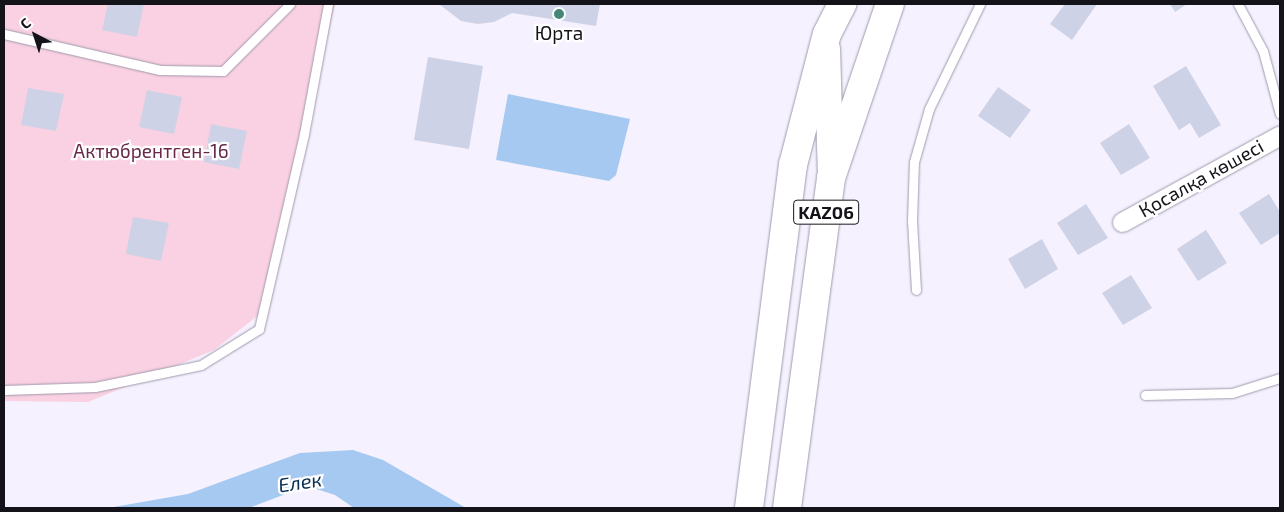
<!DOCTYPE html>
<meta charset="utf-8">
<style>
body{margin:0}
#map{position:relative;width:1284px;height:512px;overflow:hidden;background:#f5f1fe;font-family:"Exo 2",sans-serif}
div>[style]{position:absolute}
.green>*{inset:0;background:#fad1e2}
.water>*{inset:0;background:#a5c9f1}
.building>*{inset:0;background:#ced2e6}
.roads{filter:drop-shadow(0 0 1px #a09aad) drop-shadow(0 0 1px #a09aad)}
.lane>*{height:9px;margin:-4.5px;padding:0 4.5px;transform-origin:4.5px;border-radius:4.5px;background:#fff}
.street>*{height:19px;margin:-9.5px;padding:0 9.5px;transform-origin:9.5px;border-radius:9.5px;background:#fff}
.secondary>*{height:26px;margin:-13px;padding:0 13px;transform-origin:13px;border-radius:13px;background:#fff}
.highway>*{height:28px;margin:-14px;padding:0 14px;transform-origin:14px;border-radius:14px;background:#fff}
.dots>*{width:14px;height:14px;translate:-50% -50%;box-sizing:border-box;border:2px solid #fff;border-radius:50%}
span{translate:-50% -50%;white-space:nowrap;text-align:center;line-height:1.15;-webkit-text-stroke:4.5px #fff;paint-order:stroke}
.shield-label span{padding:1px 4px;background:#fff;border:1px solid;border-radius:4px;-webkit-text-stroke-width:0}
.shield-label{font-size:18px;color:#15131a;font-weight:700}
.poi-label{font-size:19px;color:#15131a}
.park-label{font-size:19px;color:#682949}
.street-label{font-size:19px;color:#15131a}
.water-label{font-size:20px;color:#092f54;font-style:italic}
.frame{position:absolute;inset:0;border:5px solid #15131a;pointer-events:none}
.north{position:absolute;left:10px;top:10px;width:50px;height:50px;-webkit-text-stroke:4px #fff;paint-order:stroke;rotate:320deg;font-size:14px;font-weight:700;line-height:20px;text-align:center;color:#15131a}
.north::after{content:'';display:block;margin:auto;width:18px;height:22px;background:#15131a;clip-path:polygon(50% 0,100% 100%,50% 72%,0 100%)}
</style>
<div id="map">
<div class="green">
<i style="clip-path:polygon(4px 4px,335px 4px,266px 309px,214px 350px,88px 402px,4px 401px)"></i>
</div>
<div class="water">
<i style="clip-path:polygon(508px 94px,630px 119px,616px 175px,609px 181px,496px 160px)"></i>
<i style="clip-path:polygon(353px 450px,383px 460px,466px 508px,354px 508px,335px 495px,307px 486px,249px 508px,108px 508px,188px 494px,300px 453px)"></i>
</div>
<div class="building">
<i style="clip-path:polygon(108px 4px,144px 4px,137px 37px,102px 30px)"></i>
<i style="clip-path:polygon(439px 4px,600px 4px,596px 26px,512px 13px,494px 22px,478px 24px,461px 21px)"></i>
<i style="clip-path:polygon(1065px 4px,1097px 4px,1072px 40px,1050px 24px)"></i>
<i style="clip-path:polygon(1170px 4px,1187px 4px,1175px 12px)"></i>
<i style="clip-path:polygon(428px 57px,483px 66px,469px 149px,414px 140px)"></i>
<i style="clip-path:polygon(1186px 66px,1221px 125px,1199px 138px,1190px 123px,1179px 130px,1153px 86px)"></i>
<i style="clip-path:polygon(998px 87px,1031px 110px,1010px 138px,978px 116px)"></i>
<i style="clip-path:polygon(28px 88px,64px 94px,56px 131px,21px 125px)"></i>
<i style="clip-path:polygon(147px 90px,182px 97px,174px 134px,139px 127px)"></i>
<i style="clip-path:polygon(211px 124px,247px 131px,239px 169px,204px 162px)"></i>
<i style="clip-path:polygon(1129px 124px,1150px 158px,1121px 175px,1100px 143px)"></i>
<i style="clip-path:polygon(1269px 194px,1280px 212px,1280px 233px,1261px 245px,1239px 213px)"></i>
<i style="clip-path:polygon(1086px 204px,1108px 238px,1078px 255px,1057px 223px)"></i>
<i style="clip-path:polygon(133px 217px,169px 223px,161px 261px,126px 254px)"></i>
<i style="clip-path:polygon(1206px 230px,1227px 263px,1198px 281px,1177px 249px)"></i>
<i style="clip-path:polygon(1042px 239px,1058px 269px,1025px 289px,1008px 259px)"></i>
<i style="clip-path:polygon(1131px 275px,1152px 308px,1123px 325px,1102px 293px)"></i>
</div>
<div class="roads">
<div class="lane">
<i style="left:1238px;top:4px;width:53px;rotate:62deg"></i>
<i style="left:1263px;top:51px;width:65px;rotate:74.9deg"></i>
<i style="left:4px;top:34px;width:160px;rotate:13deg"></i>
<i style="left:160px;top:70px;width:63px;rotate:0.9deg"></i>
<i style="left:223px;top:71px;width:95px;rotate:-45deg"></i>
<i style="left:916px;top:290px;width:69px;rotate:-93.3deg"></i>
<i style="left:912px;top:221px;width:59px;rotate:-88.1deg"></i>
<i style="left:914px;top:162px;width:55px;rotate:-74.2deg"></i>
<i style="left:929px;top:109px;width:117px;rotate:-64.1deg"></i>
<i style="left:4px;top:390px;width:91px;rotate:-1.9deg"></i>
<i style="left:95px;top:387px;width:108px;rotate:-11.7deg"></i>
<i style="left:201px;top:365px;width:68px;rotate:-31.8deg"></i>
<i style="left:259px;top:329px;width:200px;rotate:-77deg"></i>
<i style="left:304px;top:134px;width:132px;rotate:-79.5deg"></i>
<i style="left:1145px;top:395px;width:87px;rotate:-1.3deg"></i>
<i style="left:1232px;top:393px;width:50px;rotate:-17.4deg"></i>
</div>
<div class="street">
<i style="left:1122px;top:222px;width:180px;rotate:-28.8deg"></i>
</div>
<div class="secondary">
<i style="left:827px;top:49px;width:126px;rotate:88.2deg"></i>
</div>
<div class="highway">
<i style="left:749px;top:508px;width:346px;rotate:-82.7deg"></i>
<i style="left:793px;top:165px;width:135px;rotate:-75.5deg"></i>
<i style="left:827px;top:34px;width:34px;rotate:-63deg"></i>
<i style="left:787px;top:508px;width:333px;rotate:-82.4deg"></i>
<i style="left:831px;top:178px;width:184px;rotate:-71.3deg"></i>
</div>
</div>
<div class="dots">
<i style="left:559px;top:14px;background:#448778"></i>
</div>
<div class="shield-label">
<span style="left:826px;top:212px">KАZ06</span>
</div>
<div class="poi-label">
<span style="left:559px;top:33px">Юрта</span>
</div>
<div class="park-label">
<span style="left:151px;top:151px">Актюбрентген-16</span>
</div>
<div class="street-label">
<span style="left:1201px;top:178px;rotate:-29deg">Қосалқа көшесі</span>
</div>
<div class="water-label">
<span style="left:300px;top:482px;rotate:-9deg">Елек</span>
</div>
<div class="frame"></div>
<div class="north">С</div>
</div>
